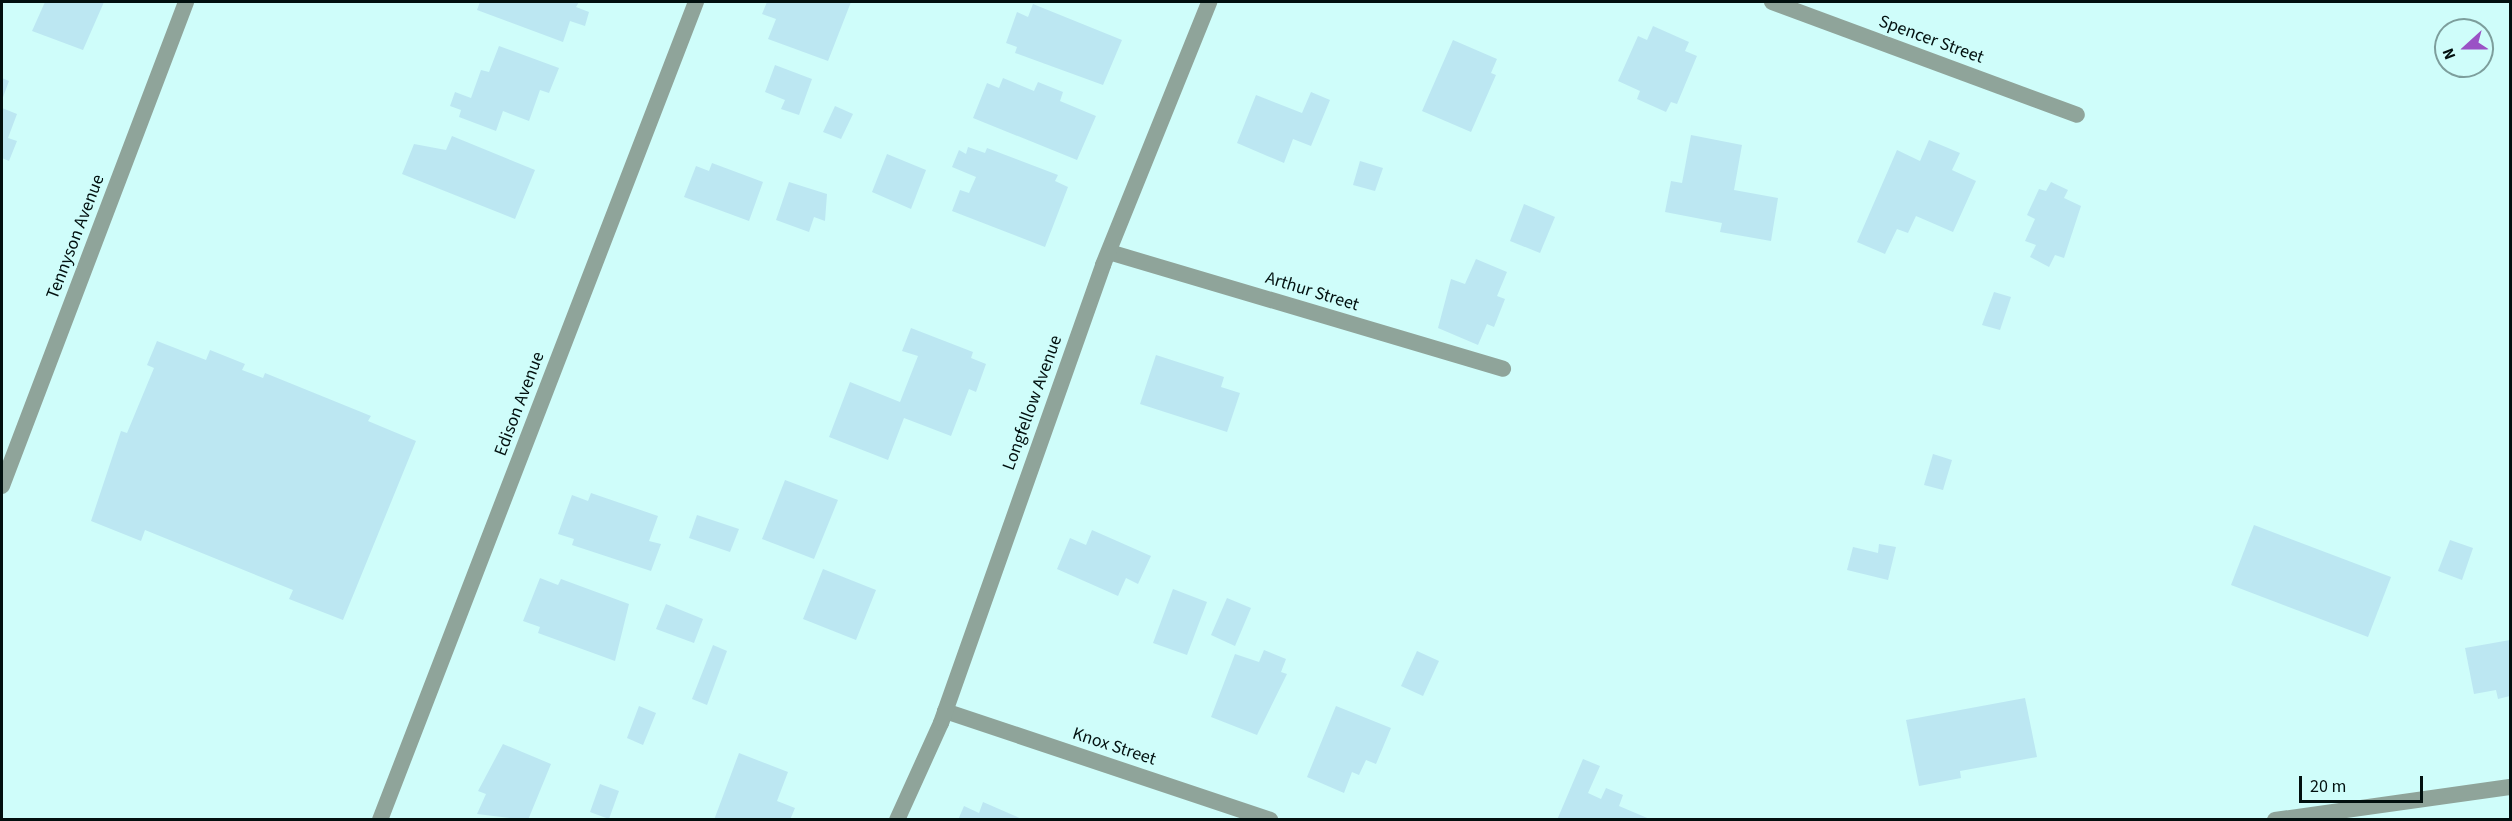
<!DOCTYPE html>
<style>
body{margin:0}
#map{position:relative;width:2512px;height:821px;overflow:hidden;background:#cffdfa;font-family:"Source Sans 3",sans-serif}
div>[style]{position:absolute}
.building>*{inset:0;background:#bce7f2}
.minor>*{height:16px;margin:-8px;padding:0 8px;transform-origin:8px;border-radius:8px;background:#8fa49a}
.tertiary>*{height:16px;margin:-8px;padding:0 8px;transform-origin:8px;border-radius:8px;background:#8fa49a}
span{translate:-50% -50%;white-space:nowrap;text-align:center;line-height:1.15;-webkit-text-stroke:6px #cffdfa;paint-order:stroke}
.street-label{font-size:18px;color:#02100f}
.frame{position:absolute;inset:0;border:3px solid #02100f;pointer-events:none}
.north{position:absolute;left:2434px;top:18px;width:60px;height:60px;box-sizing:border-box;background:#cffdfa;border:2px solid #7d9e9c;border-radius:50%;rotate:249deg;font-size:16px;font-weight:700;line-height:24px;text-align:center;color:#02100f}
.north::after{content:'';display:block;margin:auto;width:21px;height:27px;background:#9a52c5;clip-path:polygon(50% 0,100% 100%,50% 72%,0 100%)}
.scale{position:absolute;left:2299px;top:776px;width:124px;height:27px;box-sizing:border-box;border:3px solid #02100f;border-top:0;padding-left:8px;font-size:18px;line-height:21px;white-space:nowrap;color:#02100f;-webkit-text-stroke:4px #cffdfa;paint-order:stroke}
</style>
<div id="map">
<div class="building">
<i style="clip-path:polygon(45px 2px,104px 2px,83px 50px,32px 31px)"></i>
<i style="clip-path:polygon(480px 2px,579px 2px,576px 7px,589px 12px,585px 26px,570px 21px,563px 42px,477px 10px)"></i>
<i style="clip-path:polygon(767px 2px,851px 2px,828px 61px,768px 39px,776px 19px,762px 14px)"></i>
<i style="clip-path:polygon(1033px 4px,1122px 40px,1103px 85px,1015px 53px,1017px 47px,1006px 43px,1017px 12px,1028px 17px)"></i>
<i style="clip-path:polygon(1653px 26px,1689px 42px,1685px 51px,1697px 56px,1677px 104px,1671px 102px,1666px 112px,1637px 99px,1640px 91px,1618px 81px,1638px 36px,1647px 40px)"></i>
<i style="clip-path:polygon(1453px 40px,1497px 59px,1491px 73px,1496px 75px,1471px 132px,1422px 111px)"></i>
<i style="clip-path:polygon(499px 46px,559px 68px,549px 93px,540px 90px,529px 121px,503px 111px,496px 131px,459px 117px,461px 110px,450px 106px,455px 92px,471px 98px,481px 70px,489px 72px)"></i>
<i style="clip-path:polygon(775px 65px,812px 79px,799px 115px,781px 109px,785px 100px,765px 92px)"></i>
<i style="clip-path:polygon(2px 78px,9px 81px,2px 100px)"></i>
<i style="clip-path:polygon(1003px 78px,1034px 91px,1038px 82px,1063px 92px,1060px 101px,1096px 116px,1077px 160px,973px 118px,987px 83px,999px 88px)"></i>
<i style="clip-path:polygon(1311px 92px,1330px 100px,1311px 146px,1293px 139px,1284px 163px,1237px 143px,1256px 95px,1302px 113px)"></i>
<i style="clip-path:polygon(835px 106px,853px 114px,841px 139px,823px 132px)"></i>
<i style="clip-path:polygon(2px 108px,17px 114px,8px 138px,17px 141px,9px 161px,2px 158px)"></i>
<i style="clip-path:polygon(1691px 135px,1742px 145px,1734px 190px,1778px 198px,1771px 241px,1720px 232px,1722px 223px,1665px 212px,1671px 181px,1682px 183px)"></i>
<i style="clip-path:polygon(452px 136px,535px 170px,515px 219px,402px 174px,414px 144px,446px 150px)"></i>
<i style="clip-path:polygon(1929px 140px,1960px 153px,1952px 170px,1976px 181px,1953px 232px,1916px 216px,1908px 233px,1897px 229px,1885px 254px,1857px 242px,1897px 150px,1920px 161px)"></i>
<i style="clip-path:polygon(968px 147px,985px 153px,987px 148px,1058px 175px,1055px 181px,1068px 187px,1045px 247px,952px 211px,960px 190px,969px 193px,976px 177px,952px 167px,959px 150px,966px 154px)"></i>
<i style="clip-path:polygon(887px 154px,926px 170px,911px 209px,872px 192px)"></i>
<i style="clip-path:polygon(1360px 161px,1383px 168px,1375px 191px,1353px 185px)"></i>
<i style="clip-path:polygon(712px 163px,763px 182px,749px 221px,684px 197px,696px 166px,709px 171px)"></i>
<i style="clip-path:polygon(789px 182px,827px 194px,825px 221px,814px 217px,809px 232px,776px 220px)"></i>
<i style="clip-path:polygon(2051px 182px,2068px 190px,2064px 198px,2081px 206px,2064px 258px,2055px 255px,2049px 267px,2030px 257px,2036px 245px,2025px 241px,2035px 219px,2027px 215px,2039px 189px,2046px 191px)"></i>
<i style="clip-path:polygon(1524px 204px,1555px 217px,1540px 253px,1510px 241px)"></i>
<i style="clip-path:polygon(1476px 259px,1507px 272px,1497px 296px,1505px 299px,1494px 327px,1487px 324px,1478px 345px,1438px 328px,1451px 279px,1465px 284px)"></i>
<i style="clip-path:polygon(1994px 292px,2011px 297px,2000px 330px,1982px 325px)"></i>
<i style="clip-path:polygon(911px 328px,973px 352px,971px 358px,986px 364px,976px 392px,969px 389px,951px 436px,904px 418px,888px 460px,829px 437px,850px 382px,900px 402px,918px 356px,902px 351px)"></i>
<i style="clip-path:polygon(157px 341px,206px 360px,210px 350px,245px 364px,242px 370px,263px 378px,265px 373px,371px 416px,368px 421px,416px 441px,343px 620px,289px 599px,293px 590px,145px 530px,141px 541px,91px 521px,121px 431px,127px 433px,154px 368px,147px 365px)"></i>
<i style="clip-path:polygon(1156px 355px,1224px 377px,1221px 387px,1240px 393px,1227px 432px,1140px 404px)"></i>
<i style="clip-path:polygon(1933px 454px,1952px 460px,1943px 490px,1924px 485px)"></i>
<i style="clip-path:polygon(785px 480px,838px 500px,814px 559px,762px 539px)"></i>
<i style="clip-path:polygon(591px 493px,658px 516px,649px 541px,661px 544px,651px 571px,572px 545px,574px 539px,558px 534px,572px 495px,588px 501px)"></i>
<i style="clip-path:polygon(697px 515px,739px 529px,730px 552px,689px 538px)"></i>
<i style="clip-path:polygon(2254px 525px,2391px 577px,2368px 637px,2231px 585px)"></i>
<i style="clip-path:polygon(1092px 530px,1151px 556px,1138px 584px,1126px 578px,1118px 596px,1057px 569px,1070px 538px,1086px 545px)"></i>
<i style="clip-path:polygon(2450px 540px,2473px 548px,2462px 580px,2438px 571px)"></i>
<i style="clip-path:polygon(1879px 544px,1896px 547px,1888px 580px,1847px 570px,1853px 547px,1878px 553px)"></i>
<i style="clip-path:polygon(823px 569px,876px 590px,856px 640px,803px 619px)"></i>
<i style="clip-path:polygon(540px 578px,558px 585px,561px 579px,629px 604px,615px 661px,538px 633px,540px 627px,523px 621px)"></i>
<i style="clip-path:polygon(1173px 589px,1207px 602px,1187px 655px,1153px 643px)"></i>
<i style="clip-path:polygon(1227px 598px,1251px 608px,1235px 646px,1211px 635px)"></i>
<i style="clip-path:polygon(666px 604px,703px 619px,694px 643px,656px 629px)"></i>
<i style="clip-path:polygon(2510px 640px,2510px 696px,2498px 699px,2496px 690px,2474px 694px,2465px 648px)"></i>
<i style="clip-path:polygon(713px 645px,727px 651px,707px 705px,692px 699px)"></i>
<i style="clip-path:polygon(1264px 650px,1286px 659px,1281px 672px,1287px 674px,1257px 735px,1211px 717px,1235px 654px,1259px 662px)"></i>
<i style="clip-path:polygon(1417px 651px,1439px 661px,1423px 696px,1401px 686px)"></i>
<i style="clip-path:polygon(2025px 698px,2037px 757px,1960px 771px,1961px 778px,1919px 786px,1906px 720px)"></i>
<i style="clip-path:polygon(639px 706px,656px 713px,643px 745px,627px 738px)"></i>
<i style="clip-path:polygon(1336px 706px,1391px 728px,1376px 764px,1366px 760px,1359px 775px,1352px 772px,1344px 793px,1307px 777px)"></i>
<i style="clip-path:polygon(503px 744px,551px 764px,528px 820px,477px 814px,486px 794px,478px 791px)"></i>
<i style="clip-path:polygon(739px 753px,788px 772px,777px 801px,795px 808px,790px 820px,714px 820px)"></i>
<i style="clip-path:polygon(1583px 759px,1600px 766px,1588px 793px,1601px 799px,1606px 788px,1623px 795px,1619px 806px,1652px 820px,1557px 820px)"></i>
<i style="clip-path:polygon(600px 784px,619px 791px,609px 819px,590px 812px)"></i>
<i style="clip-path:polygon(983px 802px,1024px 820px,958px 820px,964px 806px,979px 813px)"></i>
</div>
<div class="minor">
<i style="left:1772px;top:2px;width:325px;rotate:20.3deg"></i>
<i style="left:1109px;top:252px;width:411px;rotate:16.5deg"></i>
<i style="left:2px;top:486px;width:518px;rotate:-69.18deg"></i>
<i style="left:945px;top:711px;width:343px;rotate:18.5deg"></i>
<i style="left:380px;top:820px;width:877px;rotate:-68.88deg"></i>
<i style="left:897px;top:820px;width:107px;rotate:-65.6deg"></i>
<i style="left:941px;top:723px;width:486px;rotate:-70.5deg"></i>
<i style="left:1103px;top:265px;width:284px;rotate:-68deg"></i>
</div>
<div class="tertiary">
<i style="left:2275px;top:820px;width:237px;rotate:-8deg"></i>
</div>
<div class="street-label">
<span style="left:1931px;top:40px;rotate:20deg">Spencer Street</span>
<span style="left:76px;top:237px;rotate:-69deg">Tennyson Avenue</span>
<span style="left:1312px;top:292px;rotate:17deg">Arthur Street</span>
<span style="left:1033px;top:403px;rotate:-70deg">Longfellow Avenue</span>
<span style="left:520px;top:404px;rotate:-69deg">Edison Avenue</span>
<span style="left:1114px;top:747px;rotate:18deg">Knox Street</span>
</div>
<div class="frame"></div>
<div class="north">N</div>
<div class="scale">20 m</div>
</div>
